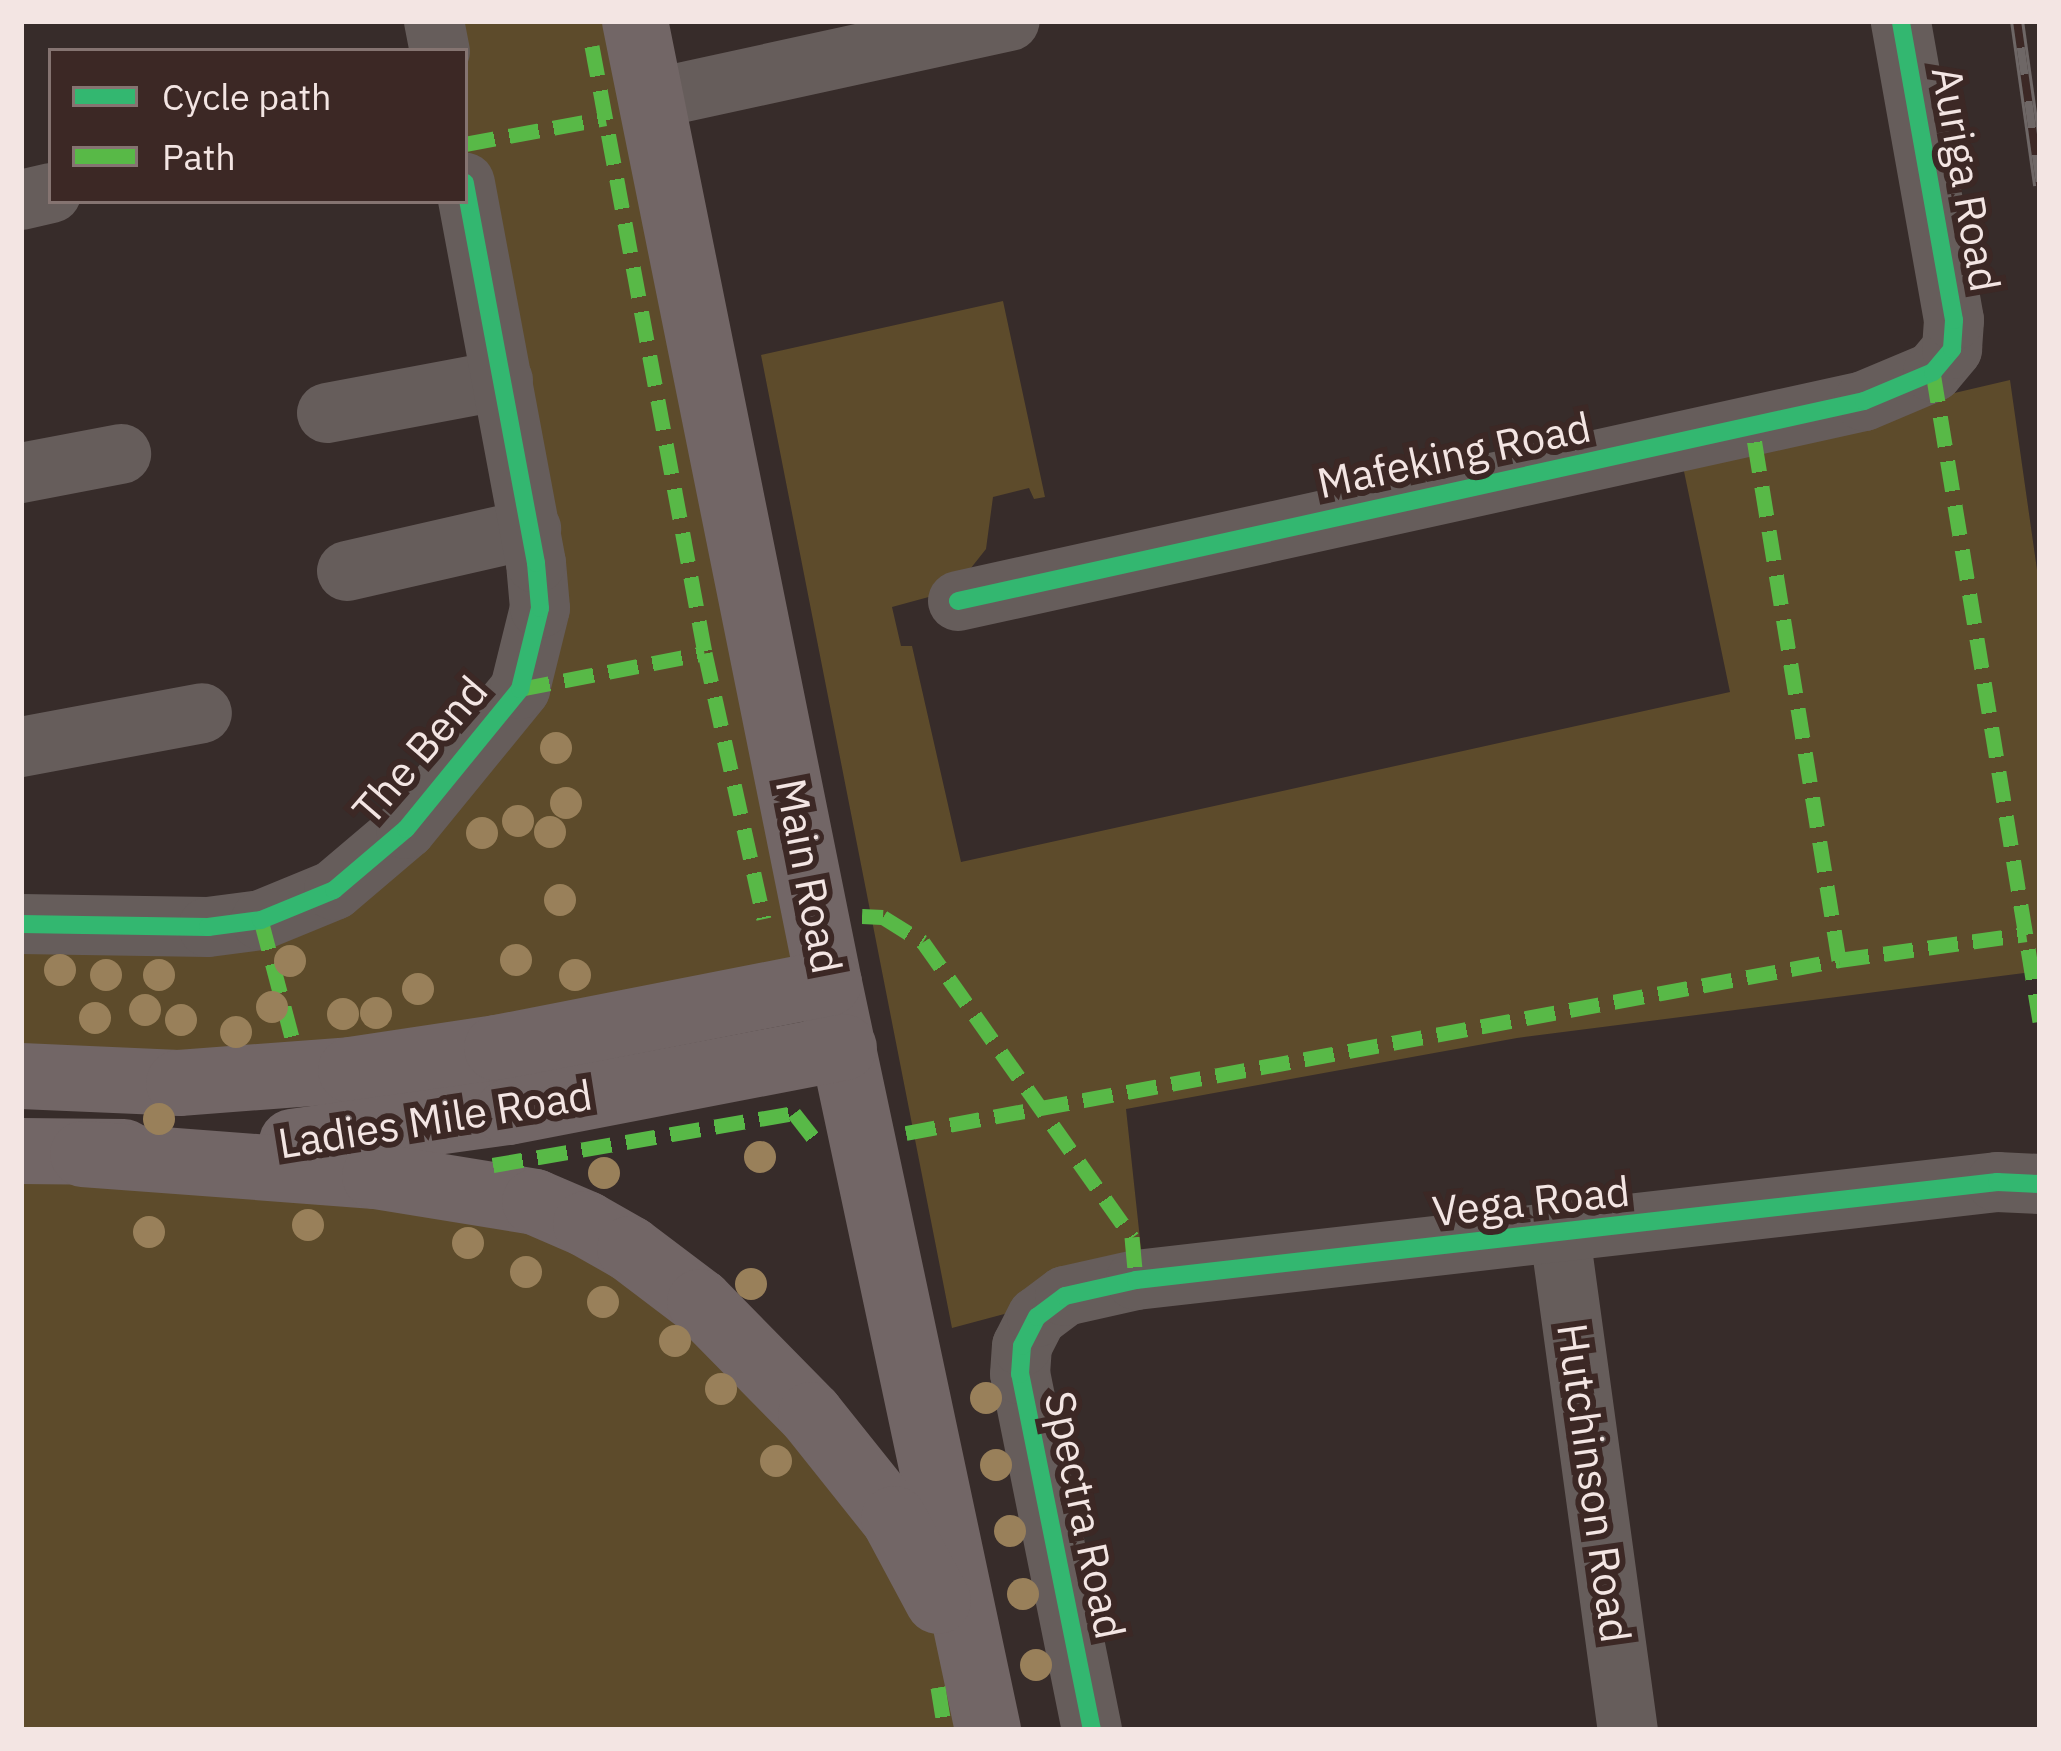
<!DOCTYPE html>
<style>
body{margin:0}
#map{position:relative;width:2061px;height:1751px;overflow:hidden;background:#372c2a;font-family:"IBM Plex Sans",sans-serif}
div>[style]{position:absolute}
.green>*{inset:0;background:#5d4b2b}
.minor>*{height:60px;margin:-30px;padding:0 30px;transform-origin:30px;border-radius:30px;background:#665d5b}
.major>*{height:66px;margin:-33px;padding:0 33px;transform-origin:33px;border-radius:33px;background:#726666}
.rail>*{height:14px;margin-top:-7px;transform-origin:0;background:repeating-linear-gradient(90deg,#3c2825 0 27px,#6e6766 0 54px);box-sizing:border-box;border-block:3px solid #6e6766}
.quiet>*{height:15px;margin-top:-7.5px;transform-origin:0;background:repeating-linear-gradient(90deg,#58b947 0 30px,transparent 0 45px)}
.cycleway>*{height:18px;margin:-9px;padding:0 9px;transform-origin:9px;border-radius:9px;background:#33b770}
.trees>*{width:32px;height:32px;margin:-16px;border-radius:50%;background:#99805a}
span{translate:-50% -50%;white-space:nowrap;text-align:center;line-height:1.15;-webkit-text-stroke:12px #3c2825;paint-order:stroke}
.street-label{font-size:42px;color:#f3e5e3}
.frame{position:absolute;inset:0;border:24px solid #f3e5e3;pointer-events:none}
.legend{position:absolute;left:48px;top:48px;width:420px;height:156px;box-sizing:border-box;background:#3c2825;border:3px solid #857471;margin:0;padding:15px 21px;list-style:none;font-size:36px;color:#f3e5e3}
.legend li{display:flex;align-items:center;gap:24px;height:60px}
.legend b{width:60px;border:3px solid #857471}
</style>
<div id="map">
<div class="green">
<i style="clip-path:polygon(434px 21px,630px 21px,829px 983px,21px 1076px,21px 924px,261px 920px,520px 689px,465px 183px,465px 51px)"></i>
<i style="clip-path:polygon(1003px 301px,1045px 497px,1034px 499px,1029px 488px,993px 497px,986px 549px,967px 573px,936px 595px,892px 607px,901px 646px,912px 646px,961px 862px,1730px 692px,1681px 457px,2010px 380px,2040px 591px,2040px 971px,1517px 1038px,1126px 1109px,1142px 1258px,1008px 1313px,952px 1328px,761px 355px)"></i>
<i style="clip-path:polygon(21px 1151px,535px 1202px,866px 1478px,985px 1730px,21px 1730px)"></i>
</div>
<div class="minor">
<i style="left:434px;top:21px;width:31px;rotate:79deg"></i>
<i style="left:652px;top:99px;width:366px;rotate:-12.3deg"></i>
<i style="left:21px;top:200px;width:31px;rotate:-13deg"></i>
<i style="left:327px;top:413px;width:179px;rotate:-10.6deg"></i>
<i style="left:21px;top:473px;width:102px;rotate:-10.8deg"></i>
<i style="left:347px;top:571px;width:189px;rotate:-12.9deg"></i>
<i style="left:958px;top:601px;width:928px;rotate:-12.45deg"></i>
<i style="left:1864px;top:401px;width:75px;rotate:-22.8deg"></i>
<i style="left:1933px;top:372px;width:30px;rotate:-50deg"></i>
<i style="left:1952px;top:349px;width:29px;rotate:-86deg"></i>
<i style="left:1954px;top:320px;width:304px;rotate:-100.1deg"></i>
<i style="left:21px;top:747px;width:184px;rotate:-10.6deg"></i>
<i style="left:21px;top:924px;width:187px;rotate:0.9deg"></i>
<i style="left:208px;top:927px;width:53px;rotate:-7.5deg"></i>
<i style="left:261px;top:920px;width:79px;rotate:-22.3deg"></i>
<i style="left:334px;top:890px;width:94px;rotate:-40.3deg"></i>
<i style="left:406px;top:829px;width:181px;rotate:-50.8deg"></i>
<i style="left:520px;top:689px;width:83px;rotate:-76.1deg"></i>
<i style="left:540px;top:608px;width:45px;rotate:-95.1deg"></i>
<i style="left:536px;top:563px;width:387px;rotate:-100.6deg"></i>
<i style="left:1560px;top:1235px;width:500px;rotate:82.2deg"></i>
<i style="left:1092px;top:1730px;width:363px;rotate:-101.4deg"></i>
<i style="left:1020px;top:1374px;width:28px;rotate:-86deg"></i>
<i style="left:1022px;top:1346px;width:33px;rotate:-63deg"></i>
<i style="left:1037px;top:1317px;width:35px;rotate:-37deg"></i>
<i style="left:1065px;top:1296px;width:73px;rotate:-12.7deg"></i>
<i style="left:1136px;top:1280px;width:867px;rotate:-6.49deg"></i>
<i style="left:1997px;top:1182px;width:43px;rotate:2.7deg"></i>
</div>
<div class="major">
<i style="left:635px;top:21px;width:981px;rotate:78.6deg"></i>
<i style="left:829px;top:983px;width:764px;rotate:77.98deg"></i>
<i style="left:21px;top:1076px;width:158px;rotate:2.5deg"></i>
<i style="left:179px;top:1083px;width:172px;rotate:-4.3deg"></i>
<i style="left:351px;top:1070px;width:148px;rotate:-8.6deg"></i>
<i style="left:497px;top:1048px;width:338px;rotate:-11.1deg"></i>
<i style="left:292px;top:1142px;width:218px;rotate:-7.9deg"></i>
<i style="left:508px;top:1112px;width:342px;rotate:-10.9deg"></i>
<i style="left:21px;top:1151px;width:103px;rotate:0.6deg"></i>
<i style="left:83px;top:1154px;width:293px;rotate:4.3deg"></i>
<i style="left:375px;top:1176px;width:162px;rotate:9.2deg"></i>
<i style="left:535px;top:1202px;width:56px;rotate:23.3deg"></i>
<i style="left:586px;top:1224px;width:51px;rotate:29.6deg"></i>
<i style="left:630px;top:1249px;width:88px;rotate:37.1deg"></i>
<i style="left:700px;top:1302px;width:158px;rotate:45.5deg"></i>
<i style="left:811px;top:1415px;width:133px;rotate:51.4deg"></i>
<i style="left:894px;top:1519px;width:93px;rotate:61.8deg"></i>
</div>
<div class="rail">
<i style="left:2017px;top:21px;width:166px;rotate:82deg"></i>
</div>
<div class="quiet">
<i style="left:592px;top:46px;width:617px;rotate:79.45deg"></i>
<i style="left:705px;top:653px;width:272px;rotate:77.5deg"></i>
<i style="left:465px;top:144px;width:143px;rotate:-10.4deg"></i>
<i style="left:1933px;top:372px;width:658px;rotate:80.64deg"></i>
<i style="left:520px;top:689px;width:188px;rotate:-11deg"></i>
<i style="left:862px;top:916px;width:21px;rotate:3deg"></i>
<i style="left:883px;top:917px;width:47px;rotate:32deg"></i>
<i style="left:923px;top:942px;width:362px;rotate:54.7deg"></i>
<i style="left:1132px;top:1237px;width:43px;rotate:84.7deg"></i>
<i style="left:261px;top:920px;width:129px;rotate:75.2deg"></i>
<i style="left:1839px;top:960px;width:189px;rotate:-7.9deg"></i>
<i style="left:906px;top:1133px;width:949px;rotate:-10.5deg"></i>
<i style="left:1839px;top:960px;width:541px;rotate:-99.25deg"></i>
<i style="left:493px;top:1165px;width:305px;rotate:-9.8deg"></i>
<i style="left:794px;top:1113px;width:31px;rotate:52deg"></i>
<i style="left:938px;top:1687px;width:44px;rotate:80.8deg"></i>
</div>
<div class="cycleway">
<i style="left:958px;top:601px;width:928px;rotate:-12.45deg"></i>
<i style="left:1864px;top:401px;width:75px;rotate:-22.8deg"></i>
<i style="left:1933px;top:372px;width:30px;rotate:-50deg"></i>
<i style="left:1952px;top:349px;width:29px;rotate:-86deg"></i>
<i style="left:1954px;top:320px;width:304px;rotate:-100.1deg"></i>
<i style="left:21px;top:924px;width:187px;rotate:0.9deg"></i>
<i style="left:208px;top:927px;width:53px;rotate:-7.5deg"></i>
<i style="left:261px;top:920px;width:79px;rotate:-22.3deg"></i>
<i style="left:334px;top:890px;width:94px;rotate:-40.3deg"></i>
<i style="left:406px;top:829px;width:181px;rotate:-50.8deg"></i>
<i style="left:520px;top:689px;width:83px;rotate:-76.1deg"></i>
<i style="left:540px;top:608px;width:45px;rotate:-95.1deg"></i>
<i style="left:536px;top:563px;width:387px;rotate:-100.6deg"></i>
<i style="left:1092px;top:1730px;width:363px;rotate:-101.4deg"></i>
<i style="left:1020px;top:1374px;width:28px;rotate:-86deg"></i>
<i style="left:1022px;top:1346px;width:33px;rotate:-63deg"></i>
<i style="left:1037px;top:1317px;width:35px;rotate:-37deg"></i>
<i style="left:1065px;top:1296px;width:73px;rotate:-12.7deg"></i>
<i style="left:1136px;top:1280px;width:867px;rotate:-6.49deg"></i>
<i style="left:1997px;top:1182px;width:43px;rotate:2.7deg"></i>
</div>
<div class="trees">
<i style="left:556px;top:748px"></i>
<i style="left:566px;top:803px"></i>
<i style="left:518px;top:821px"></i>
<i style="left:550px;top:832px"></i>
<i style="left:482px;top:833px"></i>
<i style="left:560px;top:900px"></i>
<i style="left:516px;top:960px"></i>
<i style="left:290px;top:961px"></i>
<i style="left:60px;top:970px"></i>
<i style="left:106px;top:975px"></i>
<i style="left:159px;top:975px"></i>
<i style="left:575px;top:975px"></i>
<i style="left:418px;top:989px"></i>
<i style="left:272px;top:1007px"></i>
<i style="left:145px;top:1010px"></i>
<i style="left:376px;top:1013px"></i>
<i style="left:343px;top:1014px"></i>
<i style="left:95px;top:1018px"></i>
<i style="left:181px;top:1020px"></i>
<i style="left:236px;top:1032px"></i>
<i style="left:159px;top:1119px"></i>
<i style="left:760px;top:1157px"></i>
<i style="left:604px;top:1173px"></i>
<i style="left:308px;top:1225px"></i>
<i style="left:149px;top:1232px"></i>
<i style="left:468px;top:1243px"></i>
<i style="left:526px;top:1272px"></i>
<i style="left:751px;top:1284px"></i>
<i style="left:603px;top:1302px"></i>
<i style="left:675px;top:1341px"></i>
<i style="left:721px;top:1389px"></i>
<i style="left:986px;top:1398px"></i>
<i style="left:776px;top:1461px"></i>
<i style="left:996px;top:1465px"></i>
<i style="left:1010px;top:1531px"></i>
<i style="left:1023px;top:1594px"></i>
<i style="left:1036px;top:1665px"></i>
</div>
<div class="street-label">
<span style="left:1966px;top:179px;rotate:80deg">Auriga Road</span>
<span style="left:1454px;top:455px;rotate:-12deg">Mafeking Road</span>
<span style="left:420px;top:750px;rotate:-49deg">The Bend</span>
<span style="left:809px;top:876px;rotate:79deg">Main Road</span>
<span style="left:435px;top:1119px;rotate:-9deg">Ladies Mile Road</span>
<span style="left:1531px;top:1201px;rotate:-6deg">Vega Road</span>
<span style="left:1594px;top:1483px;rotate:82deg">Hutchinson Road</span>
<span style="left:1085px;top:1515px;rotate:78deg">Spectra Road</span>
</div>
<div class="frame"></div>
<ul class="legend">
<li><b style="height:15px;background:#33b770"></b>Cycle path</li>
<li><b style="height:15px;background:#58b947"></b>Path</li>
</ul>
</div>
